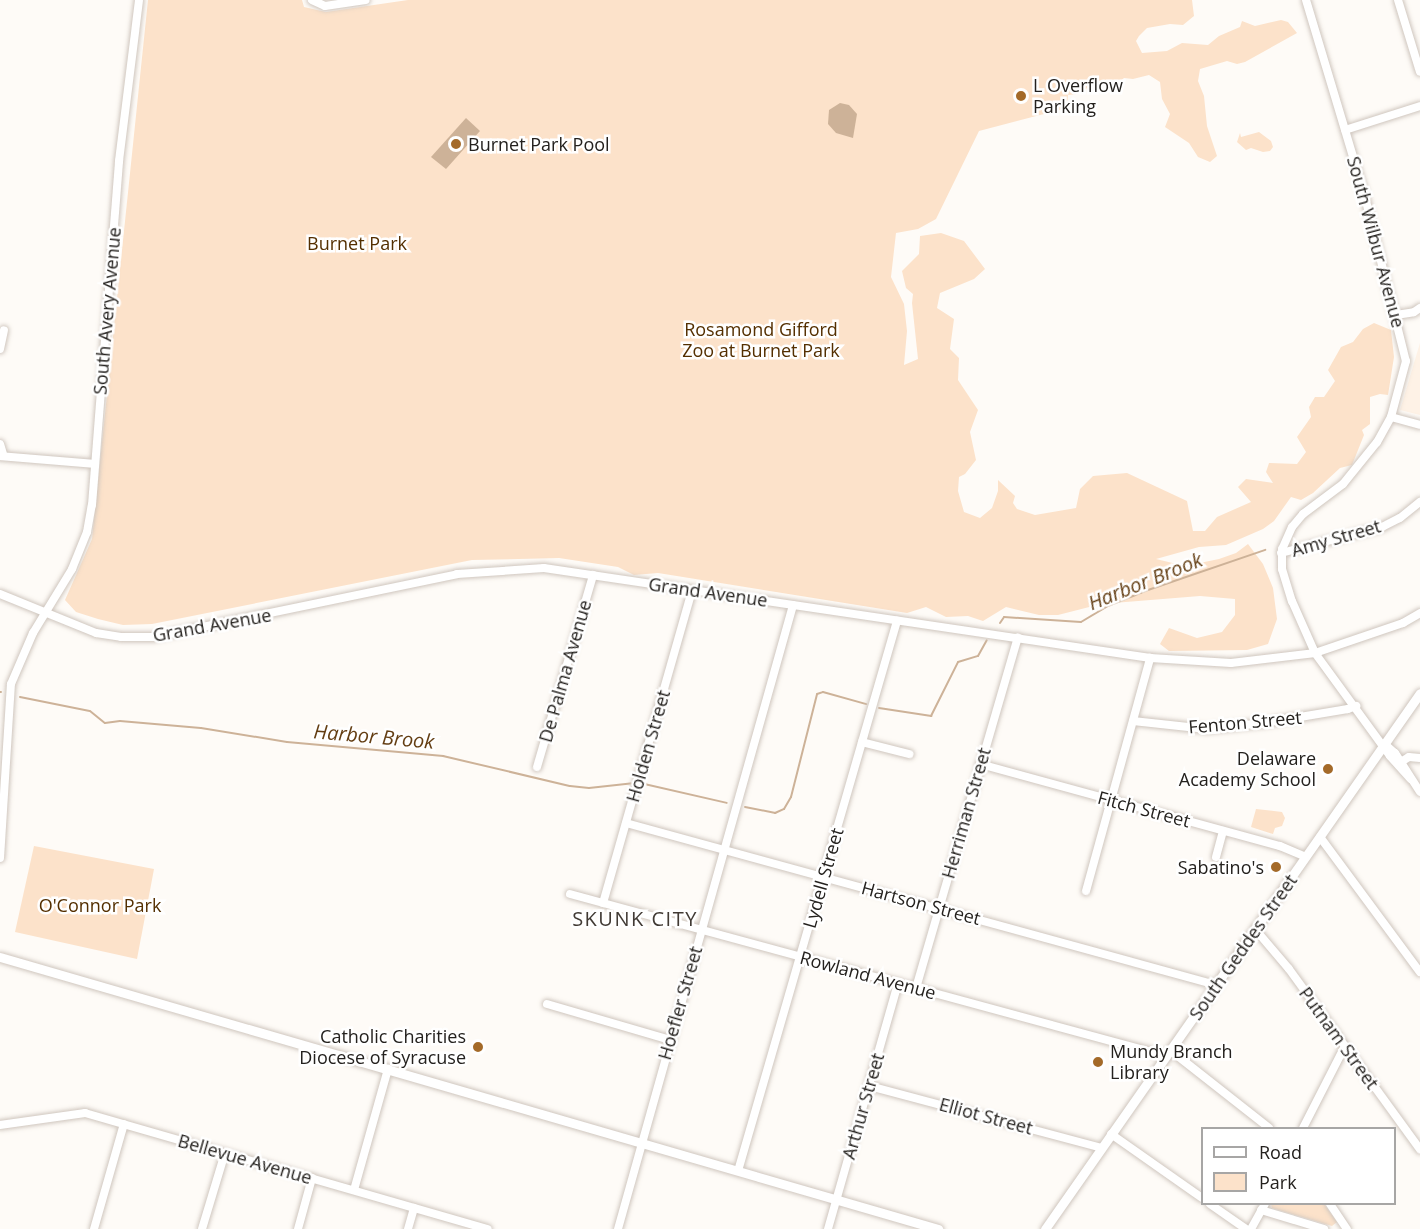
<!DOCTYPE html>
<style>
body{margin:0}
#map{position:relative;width:1420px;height:1229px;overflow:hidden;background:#fefbf7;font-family:"Open Sans",sans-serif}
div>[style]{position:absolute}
.built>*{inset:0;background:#fef2e6}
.green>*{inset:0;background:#fce2ca}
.water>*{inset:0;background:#cdb298}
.stream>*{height:2px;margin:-1px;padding:0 1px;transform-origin:1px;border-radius:1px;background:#cdb298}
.roads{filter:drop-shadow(0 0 2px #cfc6be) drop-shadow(0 0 2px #cfc6be)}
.minor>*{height:8px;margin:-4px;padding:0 4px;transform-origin:4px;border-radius:4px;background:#fff}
.major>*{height:9px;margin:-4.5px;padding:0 4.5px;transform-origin:4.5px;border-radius:4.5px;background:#fff}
.dots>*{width:16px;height:16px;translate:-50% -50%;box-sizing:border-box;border:3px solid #fff;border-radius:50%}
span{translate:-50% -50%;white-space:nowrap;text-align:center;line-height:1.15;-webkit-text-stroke:5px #fff;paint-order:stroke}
.poi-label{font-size:18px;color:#24211e}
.left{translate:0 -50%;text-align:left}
.right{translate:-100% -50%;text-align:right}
.street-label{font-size:18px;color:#24211e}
.park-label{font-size:18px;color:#542f00}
.water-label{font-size:20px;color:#643e13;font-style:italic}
.neighbourhood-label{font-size:20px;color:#413a34;letter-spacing:1.5px}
.legend{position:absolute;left:1201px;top:1127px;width:195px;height:78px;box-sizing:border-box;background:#fff;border:2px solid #a7a6a5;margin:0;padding:8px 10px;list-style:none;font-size:18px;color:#24211e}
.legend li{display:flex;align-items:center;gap:12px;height:30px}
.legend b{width:30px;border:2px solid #a7a6a5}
</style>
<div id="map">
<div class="built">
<i style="clip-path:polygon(1420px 343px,1420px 415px,1400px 410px)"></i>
</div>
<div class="green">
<i style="clip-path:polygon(148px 0,302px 0,304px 7px,326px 12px,408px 0,1192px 0,1194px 16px,1183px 25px,1170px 24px,1147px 28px,1139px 36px,1136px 41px,1142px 53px,1167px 51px,1182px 43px,1208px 45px,1219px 36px,1240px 27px,1242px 21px,1255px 26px,1281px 20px,1288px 22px,1297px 33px,1245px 62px,1237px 64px,1227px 61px,1200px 69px,1198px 81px,1204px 96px,1207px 126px,1217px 156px,1210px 162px,1198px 157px,1189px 143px,1165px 127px,1170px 114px,1162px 99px,1160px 82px,1149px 75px,1133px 79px,1124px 78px,1119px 82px,1099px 81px,1077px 94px,1068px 95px,1067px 108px,979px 131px,936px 219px,918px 229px,896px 233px,891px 277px,904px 304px,907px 331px,904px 365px,918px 359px,912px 303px,913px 294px,906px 288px,902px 271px,919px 254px,920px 236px,941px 233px,964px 241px,985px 269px,974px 279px,940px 293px,937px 308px,954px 319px,950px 349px,959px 358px,958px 380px,978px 410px,970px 432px,976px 460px,965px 474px,959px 477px,958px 491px,964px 512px,980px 518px,992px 508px,998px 491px,998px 480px,1015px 496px,1013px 503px,1017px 509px,1035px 515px,1076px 508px,1080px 489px,1093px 476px,1127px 473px,1187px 501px,1193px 531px,1205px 531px,1217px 517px,1251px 502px,1238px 487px,1246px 479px,1273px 483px,1266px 472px,1269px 463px,1297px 464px,1306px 452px,1297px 437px,1311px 417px,1309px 407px,1315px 397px,1324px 397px,1335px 381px,1328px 370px,1341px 347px,1353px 342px,1363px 329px,1374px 323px,1391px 330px,1394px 357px,1388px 395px,1380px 394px,1370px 397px,1370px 424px,1362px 430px,1364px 435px,1352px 465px,1340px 468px,1313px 493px,1301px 500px,1291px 497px,1274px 521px,1263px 529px,1226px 545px,1199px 547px,1156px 559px,1185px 566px,1219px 559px,1236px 553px,1248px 544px,1263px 564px,1273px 588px,1277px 619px,1268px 644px,1247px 650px,1169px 651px,1160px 644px,1169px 628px,1197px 638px,1222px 632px,1235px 615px,1235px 599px,1200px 596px,1101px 604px,1058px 615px,1039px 615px,1006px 607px,983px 621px,968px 616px,946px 617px,926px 607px,907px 613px,658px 573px,634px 575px,618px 567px,559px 558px,472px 560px,152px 624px,123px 625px,98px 619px,76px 612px,65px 600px,92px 539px)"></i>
<i style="clip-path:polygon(1259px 132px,1271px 141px,1273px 147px,1270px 151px,1263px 152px,1251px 148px,1246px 150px,1237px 142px,1240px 133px,1241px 137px)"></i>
<i style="clip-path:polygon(1256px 809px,1282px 812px,1285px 818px,1282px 826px,1275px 828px,1273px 834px,1251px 827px)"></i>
<i style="clip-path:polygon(34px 846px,154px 869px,137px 959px,15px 932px)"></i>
<i style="clip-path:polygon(1271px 1204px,1324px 1204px,1337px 1222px,1332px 1226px,1272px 1208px)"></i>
</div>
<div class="water">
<i style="clip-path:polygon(840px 103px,849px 105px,857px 114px,853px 138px,836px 133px,828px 124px,829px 110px)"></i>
<i style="clip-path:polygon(466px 118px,480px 131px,446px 169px,431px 157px)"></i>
</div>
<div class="stream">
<i style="left:1000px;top:623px;width:7px;rotate:-56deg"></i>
<i style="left:1004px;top:617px;width:77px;rotate:3.7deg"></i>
<i style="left:1081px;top:622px;width:31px;rotate:-31deg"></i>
<i style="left:1108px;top:606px;width:43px;rotate:-21.8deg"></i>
<i style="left:1148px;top:590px;width:124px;rotate:-18.9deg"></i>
<i style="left:0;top:692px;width:1px"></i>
<i style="left:20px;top:697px;width:71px;rotate:11.3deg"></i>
<i style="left:90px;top:711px;width:19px;rotate:39deg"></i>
<i style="left:105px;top:723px;width:15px;rotate:-8deg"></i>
<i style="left:120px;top:721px;width:81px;rotate:4.9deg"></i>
<i style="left:201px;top:728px;width:87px;rotate:9.2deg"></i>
<i style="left:287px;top:742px;width:157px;rotate:5.1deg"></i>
<i style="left:443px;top:756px;width:130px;rotate:13.3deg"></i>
<i style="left:570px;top:786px;width:19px;rotate:6deg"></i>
<i style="left:589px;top:788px;width:46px;rotate:-6.2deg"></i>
<i style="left:879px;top:708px;width:53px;rotate:8.7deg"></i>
<i style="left:931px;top:716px;width:60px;rotate:-63.4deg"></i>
<i style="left:958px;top:662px;width:21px;rotate:-17deg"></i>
<i style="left:978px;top:656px;width:18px;rotate:-61deg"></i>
<i style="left:640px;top:783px;width:89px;rotate:12.9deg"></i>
<i style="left:745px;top:807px;width:31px;rotate:11deg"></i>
<i style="left:775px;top:813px;width:10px;rotate:-24deg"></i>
<i style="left:784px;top:809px;width:14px;rotate:-60deg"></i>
<i style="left:791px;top:797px;width:106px;rotate:-75.8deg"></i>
<i style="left:817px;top:694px;width:6px;rotate:-18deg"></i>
<i style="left:823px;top:692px;width:45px;rotate:15.6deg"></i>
</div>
<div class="roads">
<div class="minor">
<i style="left:312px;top:0;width:14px;rotate:25deg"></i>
<i style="left:325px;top:6px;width:41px;rotate:-8.3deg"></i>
<i style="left:1306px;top:0;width:202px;rotate:73.3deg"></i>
<i style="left:1364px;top:193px;width:173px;rotate:76deg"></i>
<i style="left:1406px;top:361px;width:58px;rotate:105deg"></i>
<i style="left:1391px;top:417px;width:29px;rotate:119deg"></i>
<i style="left:1377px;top:442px;width:54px;rotate:129deg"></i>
<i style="left:1343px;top:484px;width:50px;rotate:143.1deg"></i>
<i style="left:1303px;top:514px;width:17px;rotate:130deg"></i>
<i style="left:1292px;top:527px;width:24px;rotate:114deg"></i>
<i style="left:1282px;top:549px;width:20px;rotate:90deg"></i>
<i style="left:1282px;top:569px;width:34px;rotate:73deg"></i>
<i style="left:1292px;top:601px;width:57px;rotate:66.1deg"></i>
<i style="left:1315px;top:653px;width:127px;rotate:53.9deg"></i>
<i style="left:1390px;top:756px;width:31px;rotate:48deg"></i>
<i style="left:1398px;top:0;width:75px;rotate:73deg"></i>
<i style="left:1345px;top:130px;width:79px;rotate:-17.7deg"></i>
<i style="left:1396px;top:315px;width:18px;rotate:-9deg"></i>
<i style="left:1414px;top:312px;width:7px;rotate:-34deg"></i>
<i style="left:0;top:349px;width:19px;rotate:-78deg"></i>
<i style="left:1391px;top:417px;width:30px;rotate:15deg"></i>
<i style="left:0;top:444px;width:10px;rotate:73deg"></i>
<i style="left:0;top:456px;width:95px;rotate:4.8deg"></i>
<i style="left:1281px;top:553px;width:104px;rotate:-14.4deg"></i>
<i style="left:1382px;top:527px;width:20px;rotate:-27deg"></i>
<i style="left:1400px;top:518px;width:26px;rotate:-39deg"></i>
<i style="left:0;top:594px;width:104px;rotate:22.1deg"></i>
<i style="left:96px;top:633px;width:25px;rotate:9deg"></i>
<i style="left:121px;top:637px;width:33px"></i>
<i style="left:154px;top:637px;width:309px;rotate:-11.7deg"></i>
<i style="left:457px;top:574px;width:87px;rotate:-3.9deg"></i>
<i style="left:544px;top:568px;width:613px;rotate:8.45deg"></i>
<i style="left:1150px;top:658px;width:81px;rotate:3.5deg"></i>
<i style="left:1231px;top:663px;width:85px;rotate:-6.8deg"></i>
<i style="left:1315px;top:653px;width:93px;rotate:-18.8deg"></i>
<i style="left:1403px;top:623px;width:20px;rotate:-30deg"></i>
<i style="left:1133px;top:721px;width:74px;rotate:6.2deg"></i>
<i style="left:1207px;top:729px;width:57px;rotate:-6deg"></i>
<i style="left:1264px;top:723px;width:85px;rotate:-9.5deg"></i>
<i style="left:1348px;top:709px;width:9px;rotate:-21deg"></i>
<i style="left:862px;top:742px;width:49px;rotate:14.3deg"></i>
<i style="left:1388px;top:747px;width:9px;rotate:41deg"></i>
<i style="left:1395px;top:753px;width:46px;rotate:57.3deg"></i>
<i style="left:1401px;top:762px;width:9px;rotate:-32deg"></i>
<i style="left:1409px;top:757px;width:11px;rotate:5deg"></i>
<i style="left:980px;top:764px;width:311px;rotate:15.3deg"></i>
<i style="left:1280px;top:846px;width:28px;rotate:23deg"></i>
<i style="left:537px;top:767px;width:200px;rotate:-73.7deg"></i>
<i style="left:626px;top:823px;width:612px;rotate:15.35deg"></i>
<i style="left:1320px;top:837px;width:168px;rotate:53.5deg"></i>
<i style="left:1216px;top:857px;width:27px;rotate:-75deg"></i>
<i style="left:0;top:858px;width:174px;rotate:-86.4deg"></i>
<i style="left:11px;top:684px;width:56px;rotate:-66.7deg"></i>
<i style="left:33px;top:633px;width:75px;rotate:-58.6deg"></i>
<i style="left:72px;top:569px;width:40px;rotate:-68deg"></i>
<i style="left:87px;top:532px;width:27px;rotate:-80deg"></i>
<i style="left:92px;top:505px;width:345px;rotate:-85.5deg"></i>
<i style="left:119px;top:161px;width:162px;rotate:-82.9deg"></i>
<i style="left:1086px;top:891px;width:242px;rotate:-74.6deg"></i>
<i style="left:570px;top:894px;width:618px;rotate:15.21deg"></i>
<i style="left:603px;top:903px;width:325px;rotate:-74.1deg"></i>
<i style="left:1255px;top:929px;width:52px;rotate:49.6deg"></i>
<i style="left:1289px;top:969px;width:223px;rotate:54deg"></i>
<i style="left:916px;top:988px;width:365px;rotate:-73.8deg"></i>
<i style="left:547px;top:1004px;width:128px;rotate:16.3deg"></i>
<i style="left:1170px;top:1050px;width:126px;rotate:38.2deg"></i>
<i style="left:869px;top:1086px;width:241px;rotate:14.9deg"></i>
<i style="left:0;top:1125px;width:86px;rotate:-8deg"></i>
<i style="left:85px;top:1113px;width:419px;rotate:16.1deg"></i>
<i style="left:1303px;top:1128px;width:92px;rotate:-62.9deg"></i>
<i style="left:1111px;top:1134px;width:111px;rotate:35.1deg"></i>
<i style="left:738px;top:1171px;width:573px;rotate:-73.88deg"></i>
<i style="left:354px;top:1190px;width:126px;rotate:-74.3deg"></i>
<i style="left:1210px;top:1204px;width:44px;rotate:34.8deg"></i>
<i style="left:1330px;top:1204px;width:30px;rotate:56deg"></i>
<i style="left:1261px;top:1210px;width:66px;rotate:16.8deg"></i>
<i style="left:94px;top:1229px;width:109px;rotate:-74.1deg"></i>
<i style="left:202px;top:1229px;width:79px;rotate:-73.2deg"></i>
<i style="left:298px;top:1229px;width:53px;rotate:-74.6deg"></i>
<i style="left:408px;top:1229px;width:22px;rotate:-74deg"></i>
<i style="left:618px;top:1229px;width:648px;rotate:-74.33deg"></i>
<i style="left:828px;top:1229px;width:256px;rotate:-74.1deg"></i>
<i style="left:1251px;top:1229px;width:29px;rotate:-61deg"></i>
</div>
<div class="major">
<i style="left:0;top:957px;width:977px;rotate:16.17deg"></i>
<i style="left:1045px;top:1229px;width:654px;rotate:-55.02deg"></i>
</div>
</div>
<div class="dots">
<i style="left:1021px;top:96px;background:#a46a29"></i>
<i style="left:456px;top:144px;background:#a46a29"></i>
<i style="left:1328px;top:769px;background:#a46a29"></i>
<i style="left:1276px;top:867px;background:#a46a29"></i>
<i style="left:478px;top:1047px;background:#a46a29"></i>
<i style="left:1098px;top:1062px;background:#a46a29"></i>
</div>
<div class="poi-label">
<span class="left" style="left:1033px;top:96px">L Overflow<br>Parking</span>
<span class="left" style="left:468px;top:144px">Burnet Park Pool</span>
<span class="right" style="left:1316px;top:769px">Delaware<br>Academy School</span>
<span class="right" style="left:1264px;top:867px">Sabatino's</span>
<span class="right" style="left:466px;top:1047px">Catholic Charities<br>Diocese of Syracuse</span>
<span class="left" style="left:1110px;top:1062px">Mundy Branch<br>Library</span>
</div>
<div class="street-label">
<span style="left:1376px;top:242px;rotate:75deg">South Wilbur Avenue</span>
<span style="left:107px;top:311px;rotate:-85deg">South Avery Avenue</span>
<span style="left:1336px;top:538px;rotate:-16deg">Amy Street</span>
<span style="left:708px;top:592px;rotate:8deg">Grand Avenue</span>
<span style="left:212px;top:625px;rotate:-10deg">Grand Avenue</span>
<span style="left:565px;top:671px;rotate:-74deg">De Palma Avenue</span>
<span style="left:1245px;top:722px;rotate:-5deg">Fenton Street</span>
<span style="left:648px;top:746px;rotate:-74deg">Holden Street</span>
<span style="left:1144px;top:809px;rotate:15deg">Fitch Street</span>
<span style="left:966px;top:813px;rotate:-74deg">Herriman Street</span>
<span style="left:823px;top:878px;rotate:-74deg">Lydell Street</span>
<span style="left:921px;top:903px;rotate:15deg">Hartson Street</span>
<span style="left:1243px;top:947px;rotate:-55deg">South Geddes Street</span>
<span style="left:868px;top:975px;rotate:15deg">Rowland Avenue</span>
<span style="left:680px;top:1003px;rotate:-74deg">Hoefler Street</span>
<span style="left:1339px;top:1038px;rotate:54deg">Putnam Street</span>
<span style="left:863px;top:1106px;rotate:-74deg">Arthur Street</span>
<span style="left:986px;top:1116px;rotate:15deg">Elliot Street</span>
<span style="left:245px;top:1159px;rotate:16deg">Bellevue Avenue</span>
</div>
<div class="park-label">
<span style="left:357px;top:243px">Burnet Park</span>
<span style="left:761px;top:340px">Rosamond Gifford<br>Zoo at Burnet Park</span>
<span style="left:100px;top:905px">O'Connor Park</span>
</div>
<div class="water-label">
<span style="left:1145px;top:581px;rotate:-22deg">Harbor Brook</span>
<span style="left:374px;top:736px;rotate:5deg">Harbor Brook</span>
</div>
<div class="neighbourhood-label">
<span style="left:635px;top:918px">SKUNK CITY</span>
</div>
<ul class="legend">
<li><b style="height:8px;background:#fff"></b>Road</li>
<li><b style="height:16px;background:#fce2ca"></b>Park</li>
</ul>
</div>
